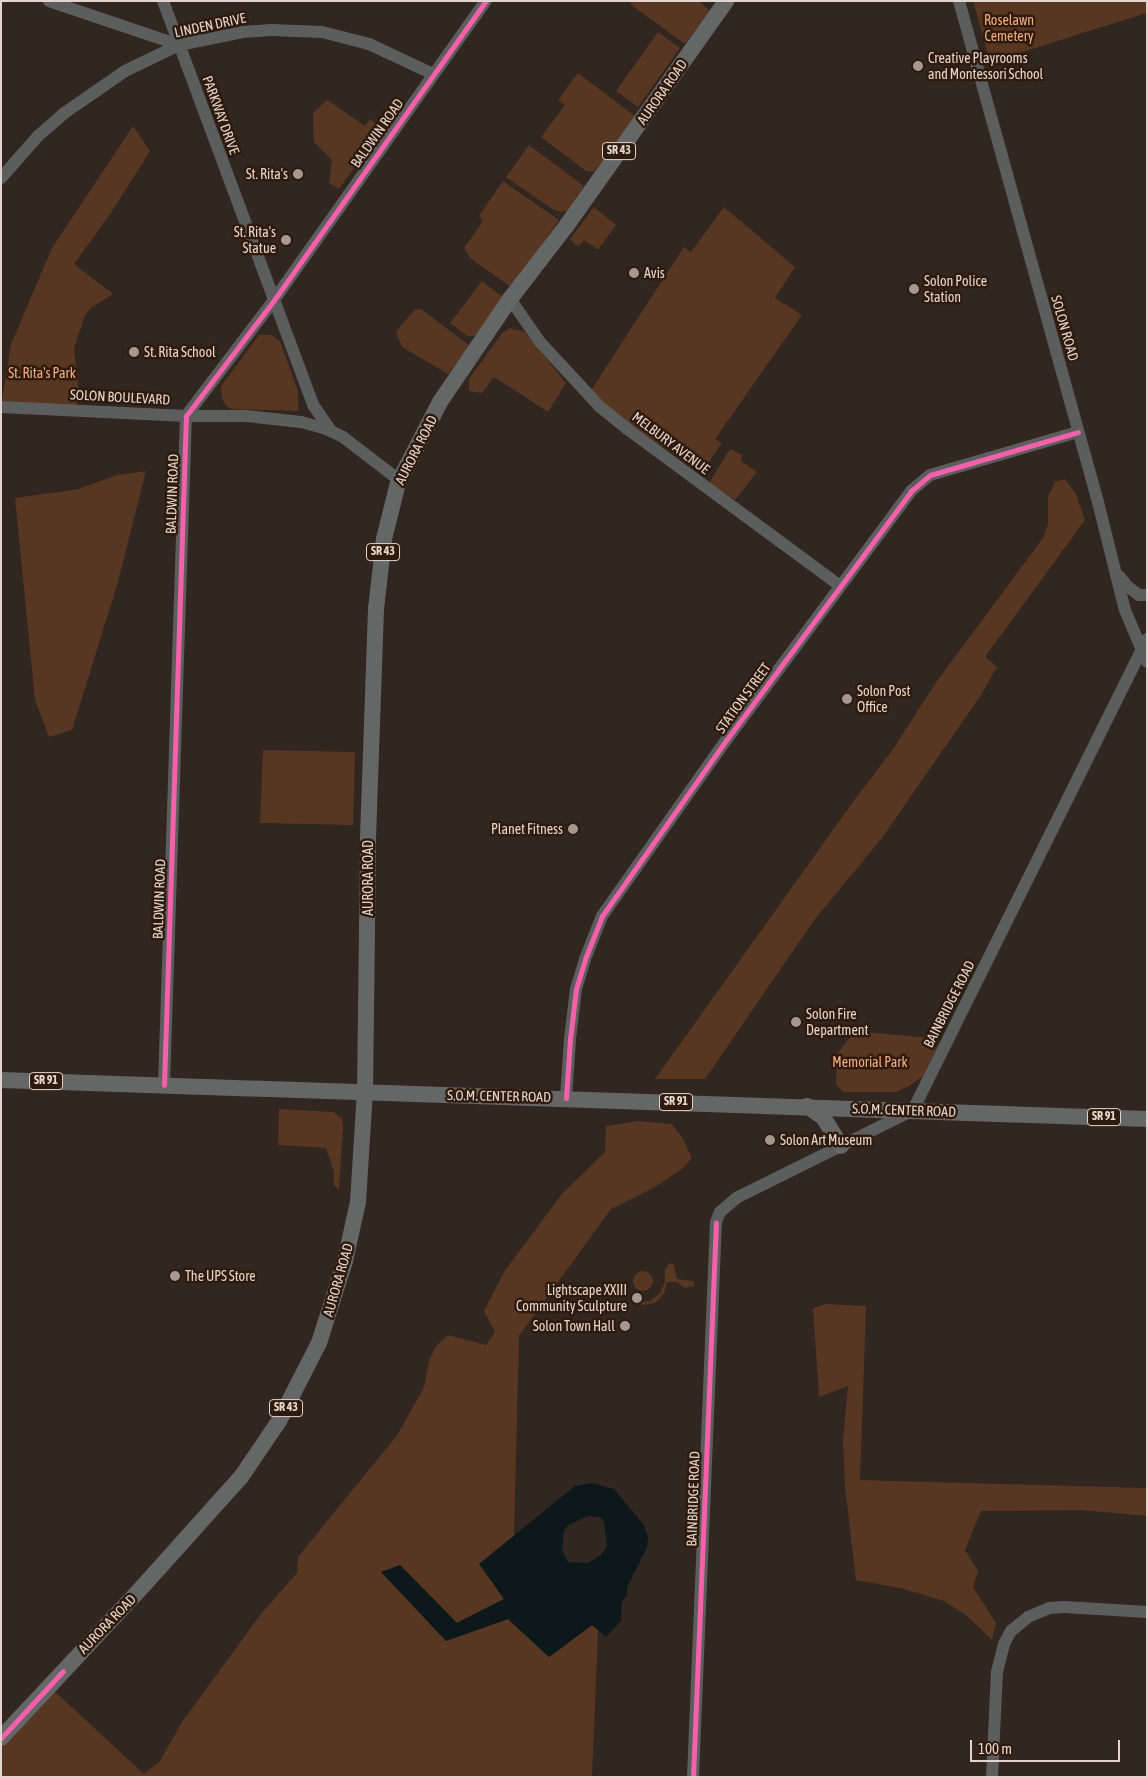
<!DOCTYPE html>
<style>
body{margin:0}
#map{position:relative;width:1148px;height:1778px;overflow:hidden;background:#312620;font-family:"Asap Condensed",sans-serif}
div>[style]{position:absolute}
.green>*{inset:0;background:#573622}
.round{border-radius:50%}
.water>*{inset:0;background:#0d181b}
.minor>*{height:12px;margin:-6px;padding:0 6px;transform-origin:6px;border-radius:6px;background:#5c5e5e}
.major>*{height:16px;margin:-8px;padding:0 8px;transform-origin:8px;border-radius:8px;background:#656767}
.cycleway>*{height:5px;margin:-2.5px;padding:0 2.5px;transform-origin:2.5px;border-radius:2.5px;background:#f560ab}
.dots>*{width:14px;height:14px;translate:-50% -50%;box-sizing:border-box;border:2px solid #2f1b0e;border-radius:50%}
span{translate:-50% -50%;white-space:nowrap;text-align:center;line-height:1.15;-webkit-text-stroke:5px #2f1b0e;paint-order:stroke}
.shield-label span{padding:1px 4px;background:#2f1b0e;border:1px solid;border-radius:4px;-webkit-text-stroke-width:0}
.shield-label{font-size:12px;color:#e3d5cd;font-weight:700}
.park-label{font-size:14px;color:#f6ac7e}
.street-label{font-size:14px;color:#e3d5cd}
.poi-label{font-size:14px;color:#e3d5cd}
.left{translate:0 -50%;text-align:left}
.right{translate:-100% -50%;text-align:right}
.frame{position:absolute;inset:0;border:2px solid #e3d5cd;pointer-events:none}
.scale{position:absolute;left:970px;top:1740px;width:150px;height:22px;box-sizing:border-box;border:2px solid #e3d5cd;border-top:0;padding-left:6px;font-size:15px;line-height:18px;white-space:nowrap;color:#e3d5cd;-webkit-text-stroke:4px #2f1b0e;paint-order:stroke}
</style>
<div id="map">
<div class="green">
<i style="clip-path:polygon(632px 1px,698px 1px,710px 10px,685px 44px,630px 4px)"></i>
<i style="clip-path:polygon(973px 1px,1147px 1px,1147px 13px,990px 62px)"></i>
<i style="clip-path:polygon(658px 32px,680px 48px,638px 107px,616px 91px)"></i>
<i style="clip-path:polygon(578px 73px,636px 117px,594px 172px,586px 171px,541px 137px,565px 105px,558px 100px)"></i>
<i style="clip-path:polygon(327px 100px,365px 126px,370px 119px,383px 128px,339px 189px,329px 183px,332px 160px,314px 142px,313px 113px)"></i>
<i style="clip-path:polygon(133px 126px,150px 151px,111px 213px,74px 264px,113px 294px,92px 307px,85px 315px,74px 348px,79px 394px,76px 409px,1px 407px,11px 344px,52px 248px)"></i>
<i style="clip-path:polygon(529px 145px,584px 186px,567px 211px,561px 212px,554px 210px,506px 177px)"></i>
<i style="clip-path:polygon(503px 181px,559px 220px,512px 288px,470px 258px,464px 248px,483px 221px,479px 216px)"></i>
<i style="clip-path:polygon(594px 207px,616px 225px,598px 250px,584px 240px,578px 247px,570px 239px)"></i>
<i style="clip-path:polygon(724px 207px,795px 267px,775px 298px,802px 315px,715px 439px,722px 443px,701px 473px,588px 395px,684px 247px,691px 252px)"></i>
<i style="clip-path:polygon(482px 281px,504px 298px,476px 336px,467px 336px,450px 323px)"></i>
<i style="clip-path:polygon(421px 309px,470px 346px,448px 374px,402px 347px,396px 332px,414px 310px)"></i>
<i style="clip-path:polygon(510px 328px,525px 332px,566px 383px,548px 412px,494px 377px,482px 393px,469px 391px,469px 379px,502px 333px)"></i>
<i style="clip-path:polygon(259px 335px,271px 335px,280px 341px,298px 391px,298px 411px,232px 409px,226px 406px,222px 398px,221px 386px)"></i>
<i style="clip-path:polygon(730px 449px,742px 455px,741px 461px,757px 472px,735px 500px,709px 483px)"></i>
<i style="clip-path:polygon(146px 471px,118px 582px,72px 730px,49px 737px,35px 700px,15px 498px,79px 489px,117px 475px)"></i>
<i style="clip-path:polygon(1065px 479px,1076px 494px,1085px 520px,985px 657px,997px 667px,981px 695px,882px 838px,815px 919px,705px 1079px,655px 1079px,855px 799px,891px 752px,937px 681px,1043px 538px,1048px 524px,1048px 497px,1055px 482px)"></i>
<i style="clip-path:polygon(263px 750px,355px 752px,353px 825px,260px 823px)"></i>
<i style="clip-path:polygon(855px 1031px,929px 1038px,935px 1041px,937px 1047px,923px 1076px,909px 1086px,896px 1092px,843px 1092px,836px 1084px,837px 1054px)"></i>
<i style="clip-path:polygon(279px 1109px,333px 1112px,342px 1118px,343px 1128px,339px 1190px,334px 1185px,334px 1172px,326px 1148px,278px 1145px)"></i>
<i style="clip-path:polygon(638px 1121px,672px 1124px,683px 1139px,692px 1158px,682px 1169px,655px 1187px,611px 1209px,519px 1336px,514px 1536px,480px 1564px,504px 1599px,456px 1623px,400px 1565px,446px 1641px,508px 1619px,549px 1657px,592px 1625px,598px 1630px,592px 1777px,1px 1777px,1px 1738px,49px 1686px,144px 1774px,160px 1761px,182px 1722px,261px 1614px,297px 1573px,298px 1557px,398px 1434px,424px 1387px,429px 1361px,436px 1346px,448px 1335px,486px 1345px,495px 1332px,484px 1311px,504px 1272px,562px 1194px,605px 1152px,606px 1126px)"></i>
<i style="clip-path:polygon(669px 1263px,674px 1265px,677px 1279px,694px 1281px,694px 1286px,684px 1288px,677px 1282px,667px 1282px,664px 1294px,655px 1303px,642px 1305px,631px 1302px,632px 1299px,639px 1302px,650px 1301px,660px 1293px,665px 1282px,665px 1270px)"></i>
<i class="round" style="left:633px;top:1271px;width:20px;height:20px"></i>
<i style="clip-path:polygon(826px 1304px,866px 1306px,860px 1480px,1147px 1488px,1147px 1516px,1081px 1510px,981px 1511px,965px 1550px,978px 1571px,973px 1587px,996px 1623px,992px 1640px,966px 1615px,944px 1601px,900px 1588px,856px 1580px,845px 1487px,843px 1440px,848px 1386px,819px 1397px,813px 1308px)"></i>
</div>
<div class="water">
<i style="clip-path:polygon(evenodd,591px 1483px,614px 1489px,644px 1525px,648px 1538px,647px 1547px,627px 1587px,627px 1596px,622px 1601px,621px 1621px,606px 1637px,592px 1625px,549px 1657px,508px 1619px,446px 1641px,381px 1572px,400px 1565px,457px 1623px,504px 1599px,479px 1564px,575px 1486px,591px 1483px,589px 1516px,600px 1517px,604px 1521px,607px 1546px,602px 1554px,588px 1563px,568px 1562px,562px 1550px,564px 1531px,568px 1525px,589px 1516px)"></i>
</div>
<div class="minor">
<i style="left:49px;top:1px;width:137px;rotate:18.7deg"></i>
<i style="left:163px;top:1px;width:431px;rotate:69.6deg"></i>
<i style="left:313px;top:405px;width:32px;rotate:55deg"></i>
<i style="left:959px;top:1px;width:520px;rotate:74.49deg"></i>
<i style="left:1098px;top:502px;width:111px;rotate:76deg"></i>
<i style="left:1125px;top:610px;width:56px;rotate:67.1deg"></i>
<i style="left:1px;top:178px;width:56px;rotate:-48.6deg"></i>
<i style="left:38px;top:136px;width:33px;rotate:-41deg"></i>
<i style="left:63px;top:114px;width:75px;rotate:-34.7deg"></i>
<i style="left:125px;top:71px;width:60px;rotate:-25.7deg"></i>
<i style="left:179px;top:45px;width:65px;rotate:-11.5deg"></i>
<i style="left:243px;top:32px;width:28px;rotate:-4deg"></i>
<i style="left:271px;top:30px;width:51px;rotate:2.2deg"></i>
<i style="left:322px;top:32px;width:49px;rotate:14.3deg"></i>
<i style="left:369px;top:44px;width:71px;rotate:25.1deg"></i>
<i style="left:510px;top:299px;width:52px;rotate:55.1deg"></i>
<i style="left:540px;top:342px;width:87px;rotate:47.3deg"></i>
<i style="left:599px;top:406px;width:35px;rotate:39deg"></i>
<i style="left:626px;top:428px;width:265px;rotate:36.4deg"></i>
<i style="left:1px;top:407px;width:185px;rotate:2.8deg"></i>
<i style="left:186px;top:416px;width:60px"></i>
<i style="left:246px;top:416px;width:55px;rotate:6.2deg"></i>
<i style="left:301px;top:422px;width:24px;rotate:15deg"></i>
<i style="left:324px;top:428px;width:21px;rotate:25deg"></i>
<i style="left:343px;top:437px;width:71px;rotate:37.5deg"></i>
<i style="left:1119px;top:576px;width:13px;rotate:51deg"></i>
<i style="left:1127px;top:586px;width:15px;rotate:37deg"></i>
<i style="left:1139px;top:595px;width:8px"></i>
<i style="left:164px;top:1085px;width:669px;rotate:-88.12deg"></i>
<i style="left:186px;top:416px;width:146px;rotate:-52.8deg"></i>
<i style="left:274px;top:300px;width:367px;rotate:-54.7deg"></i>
<i style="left:566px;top:1098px;width:59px;rotate:-86.1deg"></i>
<i style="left:570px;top:1039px;width:50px;rotate:-83.2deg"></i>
<i style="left:576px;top:989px;width:31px;rotate:-73deg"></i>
<i style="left:585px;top:959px;width:46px;rotate:-68.4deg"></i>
<i style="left:602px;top:916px;width:217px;rotate:-54.8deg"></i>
<i style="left:727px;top:739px;width:309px;rotate:-53.4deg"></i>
<i style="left:911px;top:491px;width:25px;rotate:-40deg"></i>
<i style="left:930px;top:475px;width:154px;rotate:-16.2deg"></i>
<i style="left:693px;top:1777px;width:555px;rotate:-87.63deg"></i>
<i style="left:716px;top:1222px;width:11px;rotate:-68deg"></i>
<i style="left:720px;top:1212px;width:23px;rotate:-40deg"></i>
<i style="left:738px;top:1197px;width:195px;rotate:-26.4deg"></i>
<i style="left:913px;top:1110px;width:526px;rotate:-63.58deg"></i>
<i style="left:992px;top:1777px;width:105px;rotate:-87.3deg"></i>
<i style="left:997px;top:1672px;width:29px;rotate:-76deg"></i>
<i style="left:1004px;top:1644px;width:15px;rotate:-62deg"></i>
<i style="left:1011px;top:1631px;width:22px;rotate:-39deg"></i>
<i style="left:1028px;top:1617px;width:23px;rotate:-23deg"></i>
<i style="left:1049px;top:1608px;width:15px;rotate:-4deg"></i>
<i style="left:1064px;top:1607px;width:83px;rotate:3.4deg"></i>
</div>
<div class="major">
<i style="left:1px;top:1080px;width:1147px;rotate:1.95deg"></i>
<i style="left:807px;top:1106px;width:19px;rotate:35deg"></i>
<i style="left:823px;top:1117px;width:34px;rotate:58deg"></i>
<i style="left:1px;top:1738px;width:209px;rotate:-46.9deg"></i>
<i style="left:144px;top:1585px;width:145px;rotate:-48.1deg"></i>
<i style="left:241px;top:1477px;width:68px;rotate:-55.8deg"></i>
<i style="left:279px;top:1421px;width:88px;rotate:-62.9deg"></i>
<i style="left:319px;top:1343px;width:86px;rotate:-72.4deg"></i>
<i style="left:345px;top:1261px;width:60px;rotate:-77.6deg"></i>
<i style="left:358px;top:1202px;width:110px;rotate:-86.4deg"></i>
<i style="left:365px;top:1092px;width:254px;rotate:-89.3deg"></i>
<i style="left:368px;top:838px;width:229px;rotate:-88deg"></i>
<i style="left:376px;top:609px;width:70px;rotate:-83.5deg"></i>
<i style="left:384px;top:539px;width:58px;rotate:-76deg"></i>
<i style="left:398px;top:483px;width:91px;rotate:-62.6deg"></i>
<i style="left:440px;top:402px;width:125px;rotate:-55.8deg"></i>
<i style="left:510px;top:299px;width:93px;rotate:-52.4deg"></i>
<i style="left:567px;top:225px;width:275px;rotate:-54.6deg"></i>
</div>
<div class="cycleway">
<i style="left:164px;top:1085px;width:669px;rotate:-88.12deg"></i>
<i style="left:186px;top:416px;width:146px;rotate:-52.8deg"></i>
<i style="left:274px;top:300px;width:367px;rotate:-54.7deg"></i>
<i style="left:566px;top:1098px;width:59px;rotate:-86.1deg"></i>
<i style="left:570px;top:1039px;width:50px;rotate:-83.2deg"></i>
<i style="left:576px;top:989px;width:31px;rotate:-73deg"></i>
<i style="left:585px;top:959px;width:46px;rotate:-68.4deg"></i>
<i style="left:602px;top:916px;width:217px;rotate:-54.8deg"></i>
<i style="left:727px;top:739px;width:309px;rotate:-53.4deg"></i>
<i style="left:911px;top:491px;width:25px;rotate:-40deg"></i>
<i style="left:930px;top:475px;width:154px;rotate:-16.2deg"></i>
<i style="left:1px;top:1738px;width:91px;rotate:-47.2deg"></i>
<i style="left:693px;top:1777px;width:555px;rotate:-87.63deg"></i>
</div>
<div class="dots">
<i style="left:918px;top:66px;background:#a59890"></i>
<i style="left:298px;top:174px;background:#a59890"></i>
<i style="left:286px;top:240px;background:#a59890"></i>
<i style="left:634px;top:273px;background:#a59890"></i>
<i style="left:914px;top:289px;background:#a59890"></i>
<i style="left:134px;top:352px;background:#a59890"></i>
<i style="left:847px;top:699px;background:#a59890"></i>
<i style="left:573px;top:829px;background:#a59890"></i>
<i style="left:796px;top:1022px;background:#a59890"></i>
<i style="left:770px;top:1140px;background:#a59890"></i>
<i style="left:175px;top:1276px;background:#a59890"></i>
<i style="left:637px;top:1298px;background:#a59890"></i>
<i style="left:625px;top:1326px;background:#a59890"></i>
</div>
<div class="shield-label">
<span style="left:619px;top:151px">SR 43</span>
<span style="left:383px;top:552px">SR 43</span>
<span style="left:46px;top:1081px">SR 91</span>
<span style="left:676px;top:1102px">SR 91</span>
<span style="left:1104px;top:1117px">SR 91</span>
<span style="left:286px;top:1408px">SR 43</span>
</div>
<div class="park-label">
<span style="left:1009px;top:28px">Roselawn<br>Cemetery</span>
<span style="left:42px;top:373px">St. Rita's Park</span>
<span style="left:870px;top:1062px">Memorial Park</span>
</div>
<div class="street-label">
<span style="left:210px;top:25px;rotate:-12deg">LINDEN DRIVE</span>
<span style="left:662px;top:92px;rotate:-55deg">AURORA ROAD</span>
<span style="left:221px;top:115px;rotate:70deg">PARKWAY DRIVE</span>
<span style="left:377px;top:133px;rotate:-55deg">BALDWIN ROAD</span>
<span style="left:1065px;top:328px;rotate:74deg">SOLON ROAD</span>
<span style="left:120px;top:397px;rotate:3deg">SOLON BOULEVARD</span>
<span style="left:671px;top:443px;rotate:37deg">MELBURY AVENUE</span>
<span style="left:416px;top:450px;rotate:-63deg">AURORA ROAD</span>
<span style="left:172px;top:494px;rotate:-88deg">BALDWIN ROAD</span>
<span style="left:743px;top:698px;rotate:-54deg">STATION STREET</span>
<span style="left:368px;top:878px;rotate:-90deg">AURORA ROAD</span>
<span style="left:159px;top:899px;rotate:-88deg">BALDWIN ROAD</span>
<span style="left:949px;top:1004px;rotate:-63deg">BAINBRIDGE ROAD</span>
<span style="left:499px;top:1096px;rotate:1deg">S.O.M. CENTER ROAD</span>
<span style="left:904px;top:1110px;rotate:2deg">S.O.M. CENTER ROAD</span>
<span style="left:338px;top:1280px;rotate:-74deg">AURORA ROAD</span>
<span style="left:693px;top:1499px;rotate:-88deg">BAINBRIDGE ROAD</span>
<span style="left:107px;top:1624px;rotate:-46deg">AURORA ROAD</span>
</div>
<div class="poi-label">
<span class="left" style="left:928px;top:66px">Creative Playrooms<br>and Montessori School</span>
<span class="right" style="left:288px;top:174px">St. Rita's</span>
<span class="right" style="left:276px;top:240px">St. Rita's<br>Statue</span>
<span class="left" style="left:644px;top:273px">Avis</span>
<span class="left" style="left:924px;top:289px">Solon Police<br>Station</span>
<span class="left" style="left:144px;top:352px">St. Rita School</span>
<span class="left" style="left:857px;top:699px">Solon Post<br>Office</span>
<span class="right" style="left:563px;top:829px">Planet Fitness</span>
<span class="left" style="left:806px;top:1022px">Solon Fire<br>Department</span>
<span class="left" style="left:780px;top:1140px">Solon Art Museum</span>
<span class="left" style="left:185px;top:1276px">The UPS Store</span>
<span class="right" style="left:627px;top:1298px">Lightscape XXIII<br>Community Sculpture</span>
<span class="right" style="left:615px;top:1326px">Solon Town Hall</span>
</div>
<div class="frame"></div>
<div class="scale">100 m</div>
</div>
